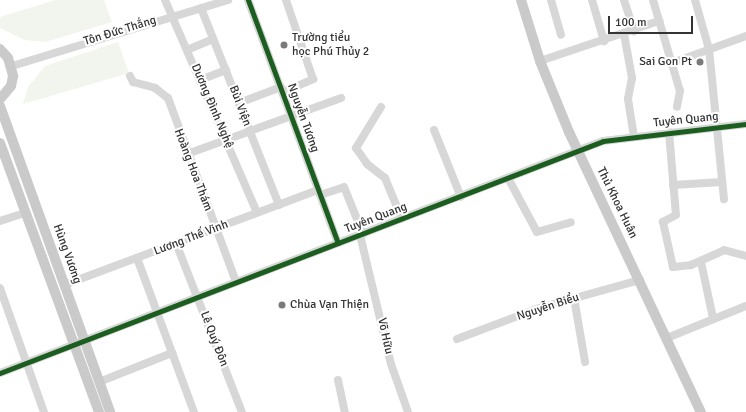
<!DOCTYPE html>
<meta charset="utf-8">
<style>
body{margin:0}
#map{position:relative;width:746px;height:412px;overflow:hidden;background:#fff;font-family:Signika,sans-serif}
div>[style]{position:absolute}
.green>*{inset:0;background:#f1f5ed}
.minor>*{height:8px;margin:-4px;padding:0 4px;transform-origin:4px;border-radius:4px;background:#d7d7d7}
.major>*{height:10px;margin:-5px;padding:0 5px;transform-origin:5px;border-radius:5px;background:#cacaca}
.cycleway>*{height:5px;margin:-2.5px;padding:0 2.5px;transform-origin:2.5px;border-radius:2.5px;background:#1b5e20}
.dots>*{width:11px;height:11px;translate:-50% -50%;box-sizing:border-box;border:2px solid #fff;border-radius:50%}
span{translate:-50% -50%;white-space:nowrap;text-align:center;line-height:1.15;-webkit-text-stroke:4px #fff;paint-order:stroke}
.street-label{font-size:12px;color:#333}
.poi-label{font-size:12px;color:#333}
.left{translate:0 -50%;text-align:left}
.right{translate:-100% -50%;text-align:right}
.scale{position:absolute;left:608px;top:16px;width:85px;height:18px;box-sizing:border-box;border:2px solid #333;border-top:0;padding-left:5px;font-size:12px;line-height:14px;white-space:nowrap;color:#333;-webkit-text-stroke:3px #fff;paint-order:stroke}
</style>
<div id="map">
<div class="green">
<i style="clip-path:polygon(56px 0,104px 0,112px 22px,45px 42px,25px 40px,0 28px,0 17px)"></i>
<i style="clip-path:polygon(118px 42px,129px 73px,23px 104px,28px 87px,45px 66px)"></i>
</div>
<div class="minor">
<i style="left:165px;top:0;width:232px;rotate:66.6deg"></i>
<i style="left:248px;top:0;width:259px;rotate:69.7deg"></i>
<i style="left:551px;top:0;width:36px;rotate:74deg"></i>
<i style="left:592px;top:0;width:43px;rotate:73.7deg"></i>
<i style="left:624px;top:0;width:33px;rotate:72deg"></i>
<i style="left:653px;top:0;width:95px;rotate:73.5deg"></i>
<i style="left:680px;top:91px;width:16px;rotate:101deg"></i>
<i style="left:695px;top:0;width:51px;rotate:74.1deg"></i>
<i style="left:709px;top:49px;width:151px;rotate:84.3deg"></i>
<i style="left:201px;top:8px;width:212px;rotate:68.4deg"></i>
<i style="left:624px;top:34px;width:45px;rotate:79.7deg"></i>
<i style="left:632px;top:78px;width:21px;rotate:101deg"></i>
<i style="left:628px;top:99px;width:36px;rotate:81deg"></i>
<i style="left:187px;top:50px;width:28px;rotate:-23deg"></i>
<i style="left:540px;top:61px;width:126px;rotate:-18.6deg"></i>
<i style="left:672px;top:63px;width:79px;rotate:-20deg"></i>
<i style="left:12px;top:66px;width:226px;rotate:-17deg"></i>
<i style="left:130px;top:76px;width:7px;rotate:63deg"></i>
<i style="left:133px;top:82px;width:23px;rotate:15deg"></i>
<i style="left:155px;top:88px;width:16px;rotate:38deg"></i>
<i style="left:168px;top:98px;width:196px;rotate:69.7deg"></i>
<i style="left:200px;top:80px;width:28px;rotate:-21deg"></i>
<i style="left:283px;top:92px;width:33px;rotate:-23deg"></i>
<i style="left:313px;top:79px;width:83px;rotate:-108.9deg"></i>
<i style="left:239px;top:103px;width:45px;rotate:-20.9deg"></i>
<i style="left:381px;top:107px;width:48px;rotate:121.4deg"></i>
<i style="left:356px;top:148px;width:19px;rotate:55deg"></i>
<i style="left:367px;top:164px;width:23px;rotate:38deg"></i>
<i style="left:385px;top:178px;width:44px;rotate:67.5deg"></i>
<i style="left:434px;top:130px;width:72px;rotate:68.1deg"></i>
<i style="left:669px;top:132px;width:83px;rotate:85.2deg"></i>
<i style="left:676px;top:215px;width:15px;rotate:152deg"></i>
<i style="left:663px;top:222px;width:46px;rotate:77.5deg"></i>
<i style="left:673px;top:267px;width:18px;rotate:-6deg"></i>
<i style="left:691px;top:265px;width:36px;rotate:-24deg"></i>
<i style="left:724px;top:250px;width:23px;rotate:15deg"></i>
<i style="left:187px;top:154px;width:164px;rotate:-20deg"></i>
<i style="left:508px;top:178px;width:61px;rotate:61.8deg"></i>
<i style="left:537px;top:232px;width:35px;rotate:-16deg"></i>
<i style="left:673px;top:185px;width:49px;rotate:-3.5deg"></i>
<i style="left:320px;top:195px;width:25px;rotate:-18deg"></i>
<i style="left:344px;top:187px;width:51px;rotate:68deg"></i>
<i style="left:0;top:221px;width:25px;rotate:-18deg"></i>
<i style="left:360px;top:235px;width:133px;rotate:76.5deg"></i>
<i style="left:391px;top:364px;width:51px;rotate:70.5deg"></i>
<i style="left:176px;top:243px;width:181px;rotate:68.7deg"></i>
<i style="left:137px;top:258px;width:164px;rotate:69.7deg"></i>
<i style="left:701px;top:262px;width:57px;rotate:77.9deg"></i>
<i style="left:64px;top:285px;width:271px;rotate:-20.5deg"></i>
<i style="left:0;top:288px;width:132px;rotate:70.5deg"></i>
<i style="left:574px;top:298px;width:65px;rotate:80.2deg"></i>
<i style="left:667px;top:338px;width:85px;rotate:-22.1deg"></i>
<i style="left:457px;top:339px;width:88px;rotate:-20.7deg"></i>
<i style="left:539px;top:308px;width:105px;rotate:-15.5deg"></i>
<i style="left:0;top:373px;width:646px;rotate:-21.04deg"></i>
<i style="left:603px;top:141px;width:144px;rotate:-6.8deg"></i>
<i style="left:338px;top:380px;width:33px;rotate:78deg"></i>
<i style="left:99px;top:382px;width:79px;rotate:-21.7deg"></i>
</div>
<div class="major">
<i style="left:521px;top:0;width:64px;rotate:72.7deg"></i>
<i style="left:540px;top:61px;width:77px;rotate:67.8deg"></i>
<i style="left:569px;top:132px;width:310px;rotate:64.8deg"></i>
<i style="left:0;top:49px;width:12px;rotate:48deg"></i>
<i style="left:8px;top:58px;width:19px;rotate:74deg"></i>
<i style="left:13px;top:76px;width:10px;rotate:101deg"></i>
<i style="left:11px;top:86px;width:17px;rotate:130deg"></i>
<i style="left:0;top:106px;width:325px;rotate:70.2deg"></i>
<i style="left:0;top:143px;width:287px;rotate:69.8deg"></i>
</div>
<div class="cycleway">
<i style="left:248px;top:0;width:259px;rotate:69.7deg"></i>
<i style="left:0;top:373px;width:646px;rotate:-21.04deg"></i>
<i style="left:603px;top:141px;width:144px;rotate:-6.8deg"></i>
</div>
<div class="dots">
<i style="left:284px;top:45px;background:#7a7a7a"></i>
<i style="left:700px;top:62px;background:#7a7a7a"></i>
<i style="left:282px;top:305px;background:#7a7a7a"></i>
</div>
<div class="street-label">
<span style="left:120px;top:31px;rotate:-17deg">Tôn Đức Thắng</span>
<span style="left:212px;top:106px;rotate:67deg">Dương Đình Nghệ</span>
<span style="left:240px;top:106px;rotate:69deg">Bùi Viện</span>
<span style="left:303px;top:118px;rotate:70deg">Nguyễn Tương</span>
<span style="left:686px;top:120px;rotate:-6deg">Tuyên Quang</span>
<span style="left:193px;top:170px;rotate:69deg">Hoàng Hoa Thám</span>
<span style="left:617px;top:203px;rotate:64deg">Thủ Khoa Huân</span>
<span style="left:376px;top:218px;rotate:-21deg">Tuyên Quang</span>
<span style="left:191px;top:238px;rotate:-21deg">Lương Thế Vinh</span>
<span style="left:67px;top:254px;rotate:70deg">Hùng Vương</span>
<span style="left:548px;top:307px;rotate:-18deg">Nguyễn Biểu</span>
<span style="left:385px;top:336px;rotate:78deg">Võ Hữu</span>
<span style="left:214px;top:339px;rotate:69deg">Lê Quý Đôn</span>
</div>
<div class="poi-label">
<span class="left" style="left:292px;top:45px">Trường tiểu<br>học Phú Thủy 2</span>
<span class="right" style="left:692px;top:62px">Sai Gon Pt</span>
<span class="left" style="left:290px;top:305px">Chùa Vạn Thiện</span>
</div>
<div class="scale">100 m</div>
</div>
